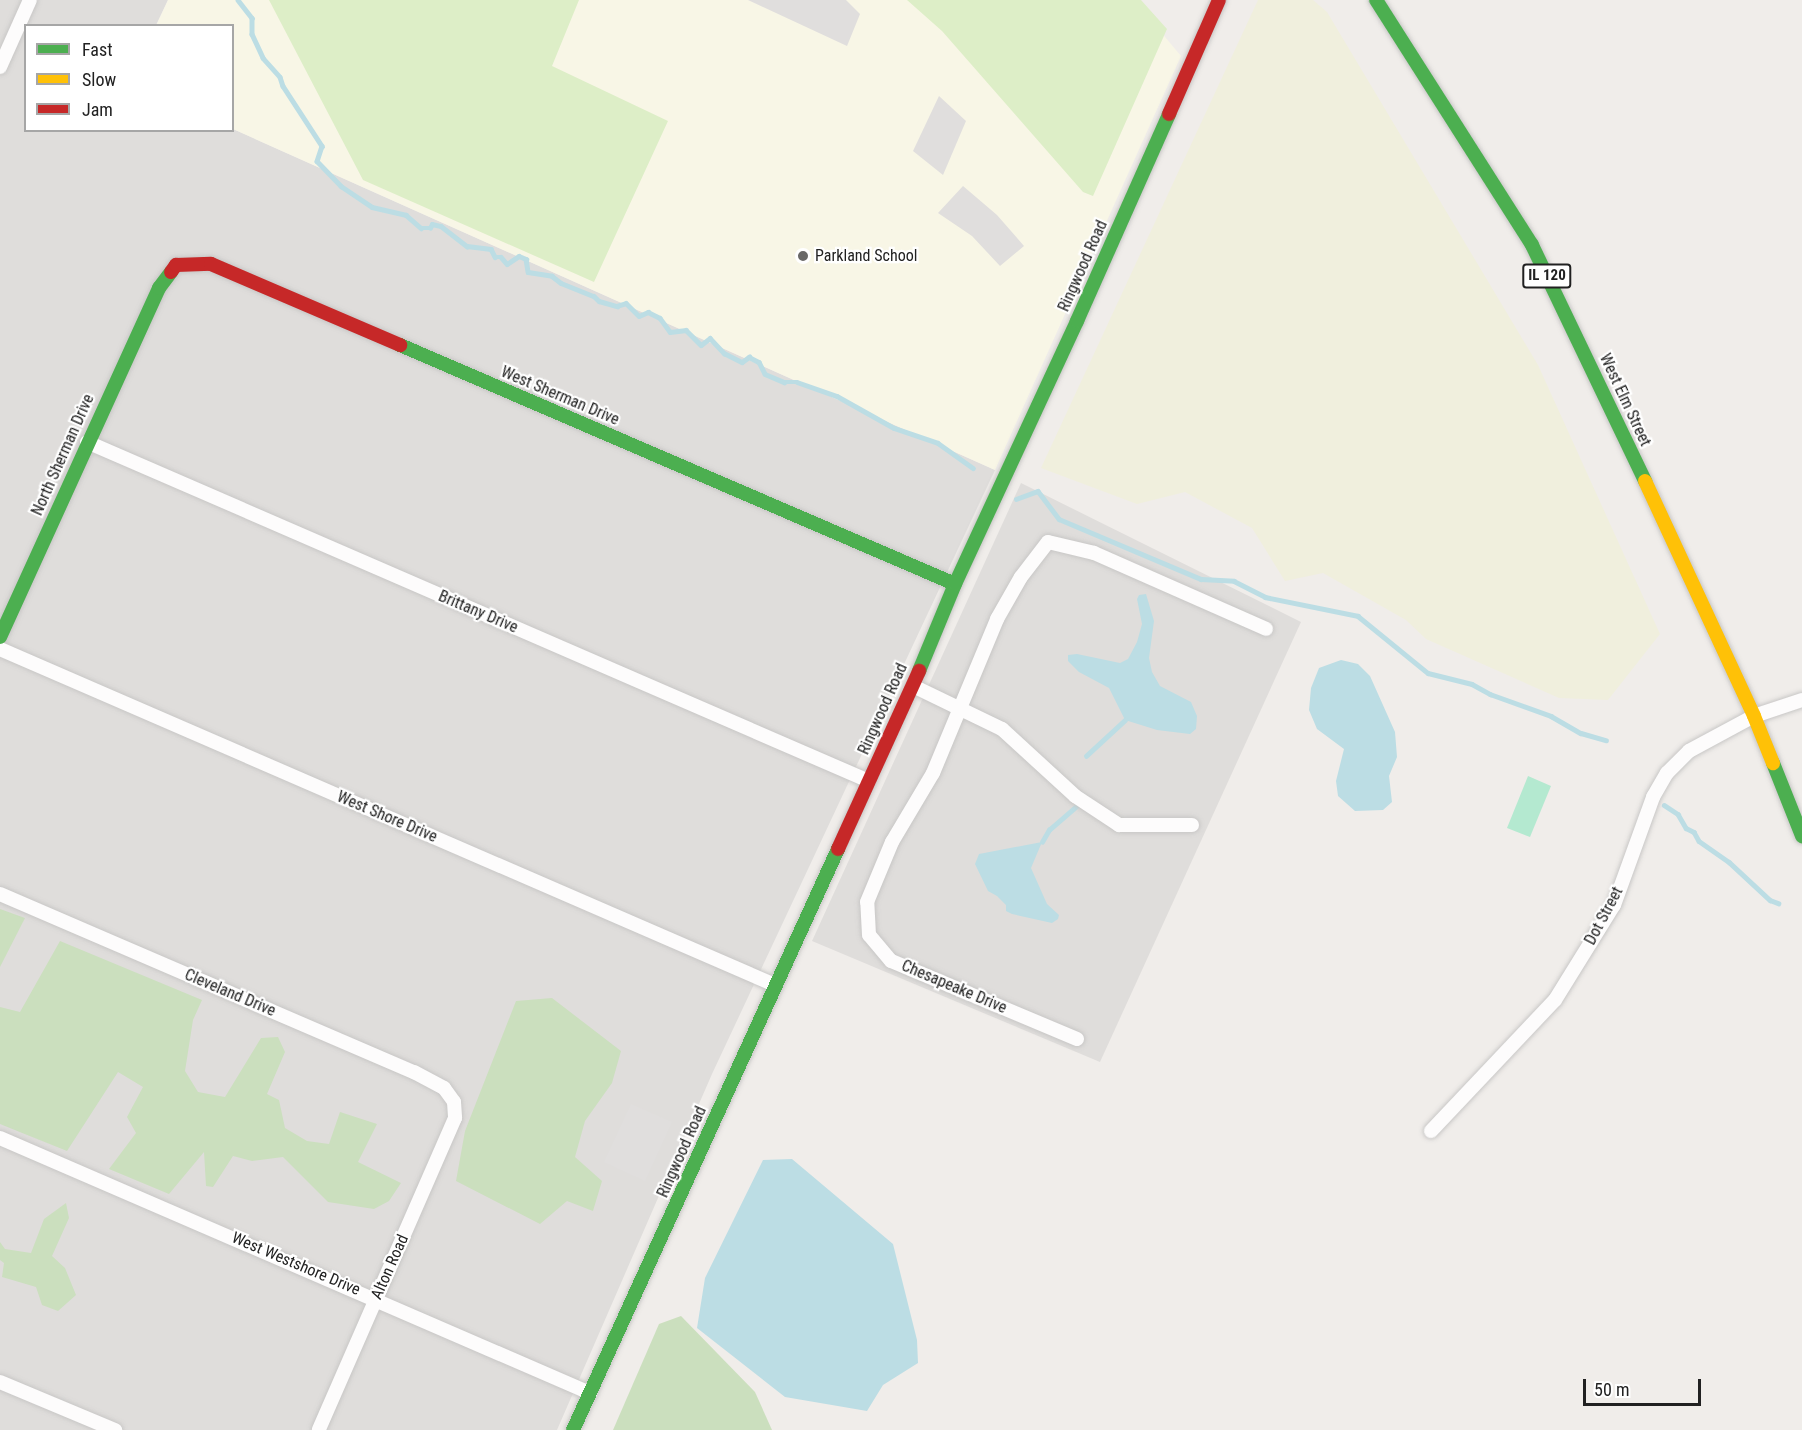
<!DOCTYPE html>
<style>
body{margin:0}
#map{position:relative;width:1802px;height:1430px;overflow:hidden;background:#f0edea;font-family:"Roboto Condensed",sans-serif}
div>[style]{position:absolute}
.residential>*{inset:0;background:#dfdddb}
.education>*{inset:0;background:#f8f6e6}
.farmland>*{inset:0;background:#f0efdd}
.grass>*{inset:0;background:#ddeec7}
.forest>*{inset:0;background:#cbdfbe}
.pitch>*{inset:0;background:#b4e9d0}
.parking>*{inset:0;background:#e0dedd}
.water>*{inset:0;background:#bcdde4}
.stream>*{height:4.5px;margin:-2.25px;padding:0 2.25px;transform-origin:2.25px;border-radius:2.25px;background:#bcdde4}
.roads{filter:drop-shadow(0 0 2px #c8c7c6) drop-shadow(0 0 2px #c8c7c6)}
.street>*{height:14px;margin:-7px;padding:0 7px;transform-origin:7px;border-radius:7px;background:#fdfcfc}
.fast>*{height:14px;margin:-7px;padding:0 7px;transform-origin:7px;border-radius:7px;background:#4caf50}
.slow>*{height:14px;margin:-7px;padding:0 7px;transform-origin:7px;border-radius:7px;background:#ffc107}
.jam>*{height:14px;margin:-7px;padding:0 7px;transform-origin:7px;border-radius:7px;background:#c62828}
.dots>*{width:16px;height:16px;translate:-50% -50%;box-sizing:border-box;border:3px solid #fff;border-radius:50%}
span{translate:-50% -50%;white-space:nowrap;text-align:center;line-height:1.15;-webkit-text-stroke:4.5px #fff;paint-order:stroke}
.shield-label span{padding:2px 4px;background:#fff;border:2px solid;border-radius:4px;-webkit-text-stroke-width:0}
.shield-label{font-size:15px;color:#212121;font-weight:700}
.poi-label{font-size:16px;color:#212121}
.left{translate:0 -50%;text-align:left}
.street-label{font-size:16px;color:#212121}
.legend{position:absolute;left:24px;top:24px;width:210px;height:108px;box-sizing:border-box;background:#fff;border:2px solid #a6a6a6;margin:0;padding:8px 10px;list-style:none;font-size:18px;color:#212121}
.legend li{display:flex;align-items:center;gap:12px;height:30px}
.legend b{width:30px;border:2px solid #a6a6a6}
.scale{position:absolute;left:1583px;top:1379px;width:118px;height:27px;box-sizing:border-box;border:3px solid #212121;border-top:0;padding-left:8px;font-size:18px;line-height:21px;white-space:nowrap;color:#212121;-webkit-text-stroke:4px #fff;paint-order:stroke}
</style>
<div id="map">
<div class="residential">
<i style="clip-path:polygon(0 0,168px 0,156px 25px,26px 26px,26px 130px,233px 129px,995px 470px,712px 1074px,557px 1430px,0 1430px)"></i>
<i style="clip-path:polygon(1021px 483px,1301px 622px,1100px 1062px,812px 941px)"></i>
</div>
<div class="education">
<i style="clip-path:polygon(168px 0,1134px 0,1181px 56px,995px 470px,233px 129px,232px 26px,156px 26px)"></i>
</div>
<div class="farmland">
<i style="clip-path:polygon(1258px 0,1313px 0,1327px 12px,1538px 365px,1660px 634px,1608px 700px,1559px 698px,1426px 639px,1406px 620px,1323px 573px,1285px 581px,1252px 528px,1185px 492px,1137px 504px,1041px 468px)"></i>
</div>
<div class="grass">
<i style="clip-path:polygon(269px 0,579px 0,552px 66px,668px 121px,594px 282px,363px 180px)"></i>
<i style="clip-path:polygon(907px 0,1141px 0,1167px 29px,1093px 196px,1083px 192px,942px 31px)"></i>
</div>
<div class="forest">
<i style="clip-path:polygon(0 909px,25px 918px,0 967px)"></i>
<i style="clip-path:polygon(60px 941px,202px 1000px,193px 1020px,185px 1071px,198px 1092px,225px 1097px,261px 1038px,278px 1037px,285px 1052px,267px 1094px,279px 1100px,285px 1128px,307px 1141px,329px 1144px,340px 1112px,377px 1124px,358px 1162px,401px 1183px,389px 1201px,374px 1209px,328px 1202px,283px 1157px,252px 1161px,233px 1156px,213px 1187px,206px 1186px,204px 1152px,169px 1194px,109px 1169px,136px 1133px,127px 1117px,143px 1087px,118px 1072px,67px 1151px,0 1124px,0 1007px,20px 1012px)"></i>
<i style="clip-path:polygon(552px 998px,621px 1051px,612px 1083px,585px 1121px,575px 1157px,602px 1181px,593px 1211px,567px 1201px,540px 1224px,456px 1181px,465px 1131px,516px 1001px)"></i>
<i style="clip-path:polygon(66px 1203px,69px 1218px,52px 1256px,65px 1268px,76px 1295px,58px 1311px,42px 1305px,36px 1287px,2px 1277px,4px 1263px,0 1260px,0 1242px,5px 1249px,31px 1253px,44px 1219px)"></i>
<i style="clip-path:polygon(681px 1316px,755px 1392px,772px 1430px,613px 1430px,659px 1324px)"></i>
</div>
<div class="pitch">
<i style="clip-path:polygon(1528px 776px,1551px 786px,1530px 837px,1507px 828px)"></i>
</div>
<div class="parking">
<i style="clip-path:polygon(748px 0,846px 0,860px 14px,847px 46px)"></i>
<i style="clip-path:polygon(939px 96px,966px 121px,943px 175px,913px 151px)"></i>
<i style="clip-path:polygon(963px 186px,997px 215px,1024px 246px,1000px 266px,972px 236px,938px 213px)"></i>
<i style="clip-path:polygon(631px 1104px,672px 1122px,645px 1181px,604px 1162px)"></i>
</div>
<div class="water">
<i style="clip-path:polygon(1146px 594px,1154px 621px,1149px 658px,1152px 672px,1160px 686px,1191px 702px,1197px 716px,1196px 729px,1190px 734px,1157px 730px,1125px 720px,1109px 688px,1079px 672px,1068px 661px,1068px 655px,1077px 654px,1120px 663px,1128px 659px,1137px 642px,1142px 624px,1137px 599px,1139px 595px)"></i>
<i style="clip-path:polygon(1341px 660px,1358px 664px,1370px 676px,1395px 732px,1397px 757px,1389px 776px,1392px 802px,1383px 810px,1355px 811px,1338px 796px,1336px 781px,1344px 749px,1317px 729px,1309px 710px,1311px 688px,1319px 668px)"></i>
<i style="clip-path:polygon(1042px 842px,1031px 868px,1047px 904px,1059px 915px,1058px 919px,1052px 923px,1012px 914px,1006px 911px,1006px 905px,997px 896px,988px 891px,975px 864px,979px 854px)"></i>
<i style="clip-path:polygon(792px 1159px,893px 1244px,917px 1340px,918px 1363px,883px 1385px,867px 1411px,785px 1397px,697px 1328px,705px 1278px,763px 1160px)"></i>
</div>
<div class="stream">
<i style="left:238px;top:0;width:23px;rotate:52deg"></i>
<i style="left:252px;top:18px;width:16px;rotate:90deg"></i>
<i style="left:252px;top:34px;width:26px;rotate:65deg"></i>
<i style="left:263px;top:58px;width:25px;rotate:48deg"></i>
<i style="left:280px;top:77px;width:9px;rotate:72deg"></i>
<i style="left:283px;top:86px;width:72px;rotate:57deg"></i>
<i style="left:322px;top:146px;width:16px;rotate:108deg"></i>
<i style="left:317px;top:161px;width:35px;rotate:46deg"></i>
<i style="left:341px;top:186px;width:37px;rotate:34deg"></i>
<i style="left:372px;top:207px;width:35px;rotate:13deg"></i>
<i style="left:406px;top:215px;width:20px;rotate:41deg"></i>
<i style="left:421px;top:228px;width:9px"></i>
<i style="left:430px;top:228px;width:4px;rotate:-63deg"></i>
<i style="left:432px;top:224px;width:9px;rotate:13deg"></i>
<i style="left:441px;top:226px;width:33px;rotate:38deg"></i>
<i style="left:467px;top:246px;width:24px;rotate:7deg"></i>
<i style="left:491px;top:249px;width:9px;rotate:63deg"></i>
<i style="left:495px;top:257px;width:6px"></i>
<i style="left:501px;top:257px;width:9px;rotate:49deg"></i>
<i style="left:507px;top:264px;width:14px;rotate:-34deg"></i>
<i style="left:519px;top:256px;width:8px;rotate:23deg"></i>
<i style="left:526px;top:259px;width:13px;rotate:81deg"></i>
<i style="left:528px;top:272px;width:24px;rotate:9deg"></i>
<i style="left:552px;top:276px;width:11px;rotate:38deg"></i>
<i style="left:561px;top:283px;width:35px;rotate:22deg"></i>
<i style="left:594px;top:296px;width:7px;rotate:45deg"></i>
<i style="left:599px;top:301px;width:19px;rotate:16deg"></i>
<i style="left:617px;top:306px;width:9px;rotate:-18deg"></i>
<i style="left:626px;top:303px;width:18px;rotate:45deg"></i>
<i style="left:639px;top:316px;width:10px;rotate:-24deg"></i>
<i style="left:648px;top:312px;width:13px;rotate:27deg"></i>
<i style="left:660px;top:318px;width:17px;rotate:54deg"></i>
<i style="left:670px;top:332px;width:16px;rotate:-7deg"></i>
<i style="left:686px;top:330px;width:21px;rotate:45deg"></i>
<i style="left:701px;top:345px;width:11px;rotate:-38deg"></i>
<i style="left:710px;top:338px;width:21px;rotate:47deg"></i>
<i style="left:724px;top:353px;width:20px;rotate:27deg"></i>
<i style="left:742px;top:362px;width:9px;rotate:-36deg"></i>
<i style="left:749px;top:357px;width:11px;rotate:27deg"></i>
<i style="left:759px;top:362px;width:13px;rotate:63deg"></i>
<i style="left:765px;top:374px;width:21px;rotate:23deg"></i>
<i style="left:784px;top:382px;width:13px"></i>
<i style="left:797px;top:382px;width:42px;rotate:19.3deg"></i>
<i style="left:837px;top:396px;width:65px;rotate:29.3deg"></i>
<i style="left:894px;top:428px;width:46px;rotate:18.8deg"></i>
<i style="left:938px;top:443px;width:43px;rotate:35.5deg"></i>
<i style="left:1016px;top:499px;width:23px;rotate:-20deg"></i>
<i style="left:1038px;top:491px;width:35px;rotate:53deg"></i>
<i style="left:1059px;top:519px;width:154px;rotate:22.9deg"></i>
<i style="left:1201px;top:579px;width:33px;rotate:3deg"></i>
<i style="left:1234px;top:581px;width:35px;rotate:27deg"></i>
<i style="left:1265px;top:597px;width:95px;rotate:11.5deg"></i>
<i style="left:1358px;top:616px;width:90px;rotate:39.2deg"></i>
<i style="left:1428px;top:673px;width:45px;rotate:14deg"></i>
<i style="left:1472px;top:684px;width:21px;rotate:29deg"></i>
<i style="left:1490px;top:694px;width:65px;rotate:19.8deg"></i>
<i style="left:1551px;top:716px;width:34px;rotate:30deg"></i>
<i style="left:1581px;top:733px;width:26px;rotate:16deg"></i>
<i style="left:1086px;top:756px;width:53px;rotate:-42.7deg"></i>
<i style="left:1664px;top:805px;width:17px;rotate:33deg"></i>
<i style="left:1678px;top:814px;width:16px;rotate:60deg"></i>
<i style="left:1686px;top:828px;width:9px;rotate:27deg"></i>
<i style="left:1694px;top:832px;width:10px;rotate:61deg"></i>
<i style="left:1699px;top:841px;width:37px;rotate:35deg"></i>
<i style="left:1729px;top:862px;width:56px;rotate:42.8deg"></i>
<i style="left:1770px;top:900px;width:9px;rotate:21deg"></i>
<i style="left:1042px;top:842px;width:14px;rotate:-60deg"></i>
<i style="left:1049px;top:830px;width:37px;rotate:-41deg"></i>
</div>
<div class="roads">
<div class="street">
<i style="left:0;top:67px;width:73px;rotate:-65.9deg"></i>
<i style="left:87px;top:442px;width:852px;rotate:23.44deg"></i>
<i style="left:0;top:649px;width:845px;rotate:23.44deg"></i>
<i style="left:913px;top:686px;width:99px;rotate:25.8deg"></i>
<i style="left:1002px;top:729px;width:99px;rotate:42.5deg"></i>
<i style="left:1075px;top:796px;width:53px;rotate:33.4deg"></i>
<i style="left:1119px;top:825px;width:73px"></i>
<i style="left:0;top:894px;width:451px;rotate:23.3deg"></i>
<i style="left:414px;top:1072px;width:34px;rotate:28deg"></i>
<i style="left:444px;top:1088px;width:17px;rotate:54deg"></i>
<i style="left:454px;top:1102px;width:16px;rotate:86deg"></i>
<i style="left:455px;top:1118px;width:340px;rotate:113.6deg"></i>
<i style="left:1077px;top:1039px;width:202px;rotate:-157.2deg"></i>
<i style="left:891px;top:961px;width:34px;rotate:-130deg"></i>
<i style="left:869px;top:935px;width:33px;rotate:-93deg"></i>
<i style="left:867px;top:902px;width:65px;rotate:-67.4deg"></i>
<i style="left:892px;top:842px;width:80px;rotate:-59.3deg"></i>
<i style="left:933px;top:773px;width:167px;rotate:-67.4deg"></i>
<i style="left:997px;top:619px;width:48px;rotate:-60.3deg"></i>
<i style="left:1021px;top:577px;width:44px;rotate:-52.4deg"></i>
<i style="left:1048px;top:542px;width:47px;rotate:13.4deg"></i>
<i style="left:1094px;top:553px;width:188px;rotate:23.8deg"></i>
<i style="left:1431px;top:1131px;width:180px;rotate:-46.6deg"></i>
<i style="left:1555px;top:1000px;width:112px;rotate:-58.2deg"></i>
<i style="left:1614px;top:905px;width:115px;rotate:-70.1deg"></i>
<i style="left:1653px;top:797px;width:28px;rotate:-60deg"></i>
<i style="left:1667px;top:773px;width:31px;rotate:-45deg"></i>
<i style="left:1689px;top:751px;width:74px;rotate:-28.3deg"></i>
<i style="left:1754px;top:716px;width:51px;rotate:-18.4deg"></i>
<i style="left:0;top:1138px;width:643px;rotate:23.37deg"></i>
<i style="left:0;top:1382px;width:125px;rotate:22.7deg"></i>
</div>
<div class="fast">
<i style="left:1376px;top:0;width:290px;rotate:57.5deg"></i>
<i style="left:1532px;top:245px;width:262px;rotate:64.4deg"></i>
<i style="left:400px;top:345px;width:604px;rotate:23.3deg"></i>
<i style="left:0;top:637px;width:384px;rotate:-65.5deg"></i>
<i style="left:159px;top:288px;width:20px;rotate:-53deg"></i>
<i style="left:919px;top:671px;width:94px;rotate:-67.5deg"></i>
<i style="left:955px;top:584px;width:290px;rotate:-65.1deg"></i>
<i style="left:1077px;top:321px;width:227px;rotate:-66deg"></i>
<i style="left:1773px;top:763px;width:79px;rotate:68.3deg"></i>
<i style="left:573px;top:1430px;width:639px;rotate:-65.48deg"></i>
</div>
<div class="slow">
<i style="left:1645px;top:481px;width:259px;rotate:65.1deg"></i>
<i style="left:1754px;top:716px;width:51px;rotate:68deg"></i>
</div>
<div class="jam">
<i style="left:1169px;top:114px;width:124px;rotate:-66.3deg"></i>
<i style="left:171px;top:272px;width:9px;rotate:-54deg"></i>
<i style="left:176px;top:265px;width:35px;rotate:-2deg"></i>
<i style="left:211px;top:264px;width:206px;rotate:23.2deg"></i>
<i style="left:838px;top:849px;width:196px;rotate:-65.5deg"></i>
</div>
</div>
<div class="dots">
<i style="left:803px;top:256px;background:#696867"></i>
</div>
<div class="shield-label">
<span style="left:1547px;top:276px">IL 120</span>
</div>
<div class="poi-label">
<span class="left" style="left:815px;top:256px">Parkland School</span>
</div>
<div class="street-label">
<span style="left:1083px;top:266px;rotate:-66deg">Ringwood Road</span>
<span style="left:560px;top:396px;rotate:23deg">West Sherman Drive</span>
<span style="left:1625px;top:400px;rotate:65deg">West Elm Street</span>
<span style="left:63px;top:455px;rotate:-66deg">North Sherman Drive</span>
<span style="left:478px;top:612px;rotate:23deg">Brittany Drive</span>
<span style="left:883px;top:709px;rotate:-66deg">Ringwood Road</span>
<span style="left:387px;top:817px;rotate:23deg">West Shore Drive</span>
<span style="left:1604px;top:916px;rotate:-62deg">Dot Street</span>
<span style="left:954px;top:987px;rotate:23deg">Chesapeake Drive</span>
<span style="left:230px;top:993px;rotate:23deg">Cleveland Drive</span>
<span style="left:682px;top:1152px;rotate:-66deg">Ringwood Road</span>
<span style="left:296px;top:1264px;rotate:23deg">West Westshore Drive</span>
<span style="left:390px;top:1267px;rotate:-66deg">Alton Road</span>
</div>
<ul class="legend">
<li><b style="height:8px;background:#4caf50"></b>Fast</li>
<li><b style="height:8px;background:#ffc107"></b>Slow</li>
<li><b style="height:8px;background:#c62828"></b>Jam</li>
</ul>
<div class="scale">50 m</div>
</div>
